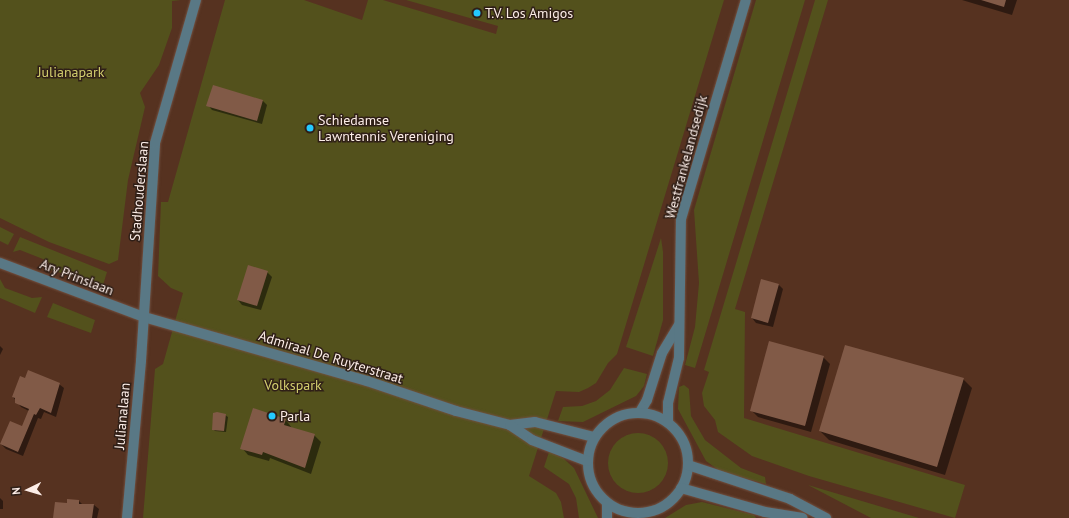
<!DOCTYPE html>
<style>
body{margin:0}
#map{position:relative;width:1069px;height:518px;overflow:hidden;background:#563220;font-family:"PT Sans",sans-serif}
div>[style]{position:absolute}
.green>*{inset:0;background:#53511c}
.round{border-radius:50%}
.shadow>*{inset:0;background:#0007}
.building>*{inset:0;background:#815a47}
.roads{filter:drop-shadow(0 0 1px #715040) drop-shadow(0 0 1px #715040)}
.minor>*{height:10px;margin:-5px;padding:0 5px;transform-origin:5px;border-radius:5px;background:#597885}
.minor>.ring{margin:-5px;padding:0;box-sizing:content-box;background:none;border:10px solid #597885;border-radius:50%}
.dots>*{width:11px;height:11px;translate:-50% -50%;box-sizing:border-box;border:2px solid #2f1f17;border-radius:50%}
span{translate:-50% -50%;white-space:nowrap;text-align:center;line-height:1.15;-webkit-text-stroke:3px #2f1f17;paint-order:stroke}
.poi-label{font-size:14px;color:#fcede7}
.left{translate:0 -50%;text-align:left}
.park-label{font-size:14px;color:#d3cf6e}
.street-label{font-size:14px;color:#fcede7}
.north{position:absolute;left:8px;top:470px;width:40px;height:40px;-webkit-text-stroke:3px #2f1f17;paint-order:stroke;rotate:265deg;font-size:11px;font-weight:700;line-height:16px;text-align:center;color:#fcede7}
.north::after{content:'';display:block;margin:auto;width:14px;height:18px;background:#fcede7;clip-path:polygon(50% 0,100% 100%,50% 72%,0 100%)}
</style>
<div id="map">
<div class="green">
<i style="clip-path:polygon(0 0,181px 0,172px 1px,172px 28px,159px 65px,140px 93px,145px 107px,128px 180px,118px 260px,109px 264px,49px 242px,0 218px)"></i>
<i style="clip-path:polygon(225px 0,304px 0,362px 20px,368px 0,383px 0,496px 34px,498px 26px,406px 0,724px 0,617px 354px,608px 363px,596px 383px,588px 388px,579px 392px,556px 391px,529px 476px,556px 493px,561px 502px,564px 518px,143px 518px,155px 369px,163px 364px,183px 293px,171px 288px,158px 276px,161px 202px,168px 202px)"></i>
<i style="clip-path:polygon(756px 0,805px 0,695px 368px,685px 365px,695px 327px,699px 283px,694px 210px)"></i>
<i style="clip-path:polygon(815px 0,828px 0,735px 309px,745px 312px,744px 418px,965px 485px,955px 518px,809px 476px,752px 456px,718px 432px,715px 420px,704px 406px,702px 393px,709px 372px,704px 370px)"></i>
<i style="clip-path:polygon(0 227px,14px 234px,8px 245px,0 241px)"></i>
<i style="clip-path:polygon(20px 237px,107px 272px,103px 285px,51px 270px,48px 261px,20px 250px,13px 252px)"></i>
<i style="clip-path:polygon(661px 238px,663px 252px,663px 320px,653px 356px,626px 347px)"></i>
<i style="clip-path:polygon(0 279px,5px 288px,32px 298px,42px 297px,35px 313px,0 298px)"></i>
<i style="clip-path:polygon(53px 303px,95px 320px,91px 333px,47px 317px)"></i>
<i style="clip-path:polygon(624px 368px,647px 374px,644px 386px,636px 396px,583px 422px,558px 421px,563px 407px,582px 406px,596px 401px,610px 390px)"></i>
<i style="clip-path:polygon(684px 385px,689px 389px,691px 416px,705px 440px,741px 468px,765px 477px,766px 484px,720px 471px,706px 461px,678px 409px,679px 387px)"></i>
<i class="round" style="left:608px;top:433px;width:60px;height:60px"></i>
<i style="clip-path:polygon(549px 452px,563px 458px,574px 468px,598px 518px,579px 518px,576px 498px,569px 484px,544px 467px)"></i>
<i style="clip-path:polygon(808px 485px,919px 518px,871px 518px)"></i>
<i style="clip-path:polygon(702px 502px,754px 515px,756px 518px,665px 518px,686px 505px)"></i>
</div>
<div class="shadow">
<i style="clip-path:polygon(962px 0,1017px 0,1012px 15px)"></i>
<i style="clip-path:polygon(213px 86px,263px 101px,267px 105px,262px 124px,212px 110px,208px 105px)"></i>
<i style="clip-path:polygon(267px 272px,272px 277px,261px 310px,242px 305px,238px 300px)"></i>
<i style="clip-path:polygon(778px 284px,783px 289px,773px 327px,756px 323px,752px 318px)"></i>
<i style="clip-path:polygon(0 346px,3px 349px,0 355px)"></i>
<i style="clip-path:polygon(823px 357px,830px 364px,811px 432px,758px 417px,751px 410px)"></i>
<i style="clip-path:polygon(963px 379px,972px 388px,945px 475px,829px 440px,820px 431px)"></i>
<i style="clip-path:polygon(59px 384px,64px 388px,56px 417px,44px 412px,41px 419px,38px 418px,23px 456px,6px 449px,1px 444px,22px 428px,29px 411px,21px 407px,13px 397px)"></i>
<i style="clip-path:polygon(225px 415px,228px 417px,226px 432px,215px 431px,213px 429px)"></i>
<i style="clip-path:polygon(285px 419px,292px 428px,314px 435px,321px 442px,311px 474px,270px 458px,269px 461px,248px 455px,242px 448px)"></i>
<i style="clip-path:polygon(0 498px,3px 501px,3px 509px,0 509px)"></i>
<i style="clip-path:polygon(79px 501px,83px 505px,94px 505px,99px 509px,97px 518px,54px 518px,67px 504px)"></i>
</div>
<div class="building">
<i style="clip-path:polygon(981px 0,1006px 0,1004px 7px)"></i>
<i style="clip-path:polygon(213px 85px,263px 100px,257px 121px,206px 106px)"></i>
<i style="clip-path:polygon(248px 265px,268px 271px,257px 306px,237px 300px)"></i>
<i style="clip-path:polygon(761px 279px,779px 284px,768px 323px,751px 318px)"></i>
<i style="clip-path:polygon(769px 341px,824px 356px,805px 426px,750px 411px)"></i>
<i style="clip-path:polygon(845px 345px,964px 378px,937px 467px,819px 431px)"></i>
<i style="clip-path:polygon(28px 370px,60px 383px,51px 413px,40px 408px,36px 415px,34px 414px,18px 452px,0 444px,10px 421px,22px 426px,29px 409px,15px 403px,15px 398px,12px 397px,20px 376px,25px 378px)"></i>
<i style="clip-path:polygon(253px 408px,286px 419px,284px 425px,315px 434px,305px 468px,263px 452px,262px 455px,240px 449px)"></i>
<i style="clip-path:polygon(217px 412px,226px 414px,224px 431px,212px 430px,213px 413px)"></i>
<i style="clip-path:polygon(67px 499px,79px 500px,79px 504px,94px 504px,92px 518px,53px 518px,55px 502px,67px 503px)"></i>
</div>
<div class="roads">
<div class="minor">
<i style="left:0;top:263px;width:154px;rotate:20.6deg"></i>
<i style="left:144px;top:317px;width:232px;rotate:16deg"></i>
<i style="left:367px;top:381px;width:94px;rotate:18.6deg"></i>
<i style="left:456px;top:411px;width:56px;rotate:14.5deg"></i>
<i style="left:510px;top:425px;width:25px;rotate:-7deg"></i>
<i style="left:535px;top:422px;width:61px;rotate:14.3deg"></i>
<i style="left:640px;top:412px;width:14px;rotate:-60deg"></i>
<i style="left:647px;top:400px;width:49px;rotate:-72.3deg"></i>
<i style="left:662px;top:353px;width:33px;rotate:-59deg"></i>
<i class="ring" style="left:588px;top:413px;width:90px;height:90px"></i>
<i style="left:668px;top:422px;width:19px;rotate:-90deg"></i>
<i style="left:668px;top:403px;width:46px;rotate:-76.3deg"></i>
<i style="left:679px;top:358px;width:139px;rotate:-89.2deg"></i>
<i style="left:681px;top:219px;width:228px;rotate:-73.5deg"></i>
<i style="left:510px;top:425px;width:27px;rotate:34deg"></i>
<i style="left:532px;top:440px;width:59px;rotate:20.9deg"></i>
<i style="left:688px;top:465px;width:108px;rotate:18.4deg"></i>
<i style="left:790px;top:499px;width:41px;rotate:27.8deg"></i>
<i style="left:681px;top:488px;width:87px;rotate:15.9deg"></i>
<i style="left:765px;top:512px;width:38px;rotate:9deg"></i>
<i style="left:127px;top:518px;width:158px;rotate:-84.9deg"></i>
<i style="left:141px;top:361px;width:218px;rotate:-86.3deg"></i>
<i style="left:155px;top:143px;width:149px;rotate:-74deg"></i>
<i style="left:607px;top:518px;width:15px;rotate:-90deg"></i>
</div>
</div>
<div class="dots">
<i style="left:477px;top:13px;background:#24c9fe"></i>
<i style="left:310px;top:128px;background:#24c9fe"></i>
<i style="left:272px;top:416px;background:#24c9fe"></i>
</div>
<div class="poi-label">
<span class="left" style="left:485px;top:13px">T.V. Los Amigos</span>
<span class="left" style="left:318px;top:128px">Schiedamse<br>Lawntennis Vereniging</span>
<span class="left" style="left:280px;top:416px">Parla</span>
</div>
<div class="park-label">
<span style="left:71px;top:72px">Julianapark</span>
<span style="left:293px;top:385px">Volkspark</span>
</div>
<div class="street-label">
<span style="left:686px;top:157px;rotate:-75deg">Westfrankelandsedijk</span>
<span style="left:139px;top:191px;rotate:-85deg">Stadhouderslaan</span>
<span style="left:77px;top:277px;rotate:21deg">Ary Prinslaan</span>
<span style="left:331px;top:357px;rotate:17deg">Admiraal De Ruyterstraat</span>
<span style="left:122px;top:416px;rotate:-85deg">Julianalaan</span>
</div>
<div class="north">N</div>
</div>
